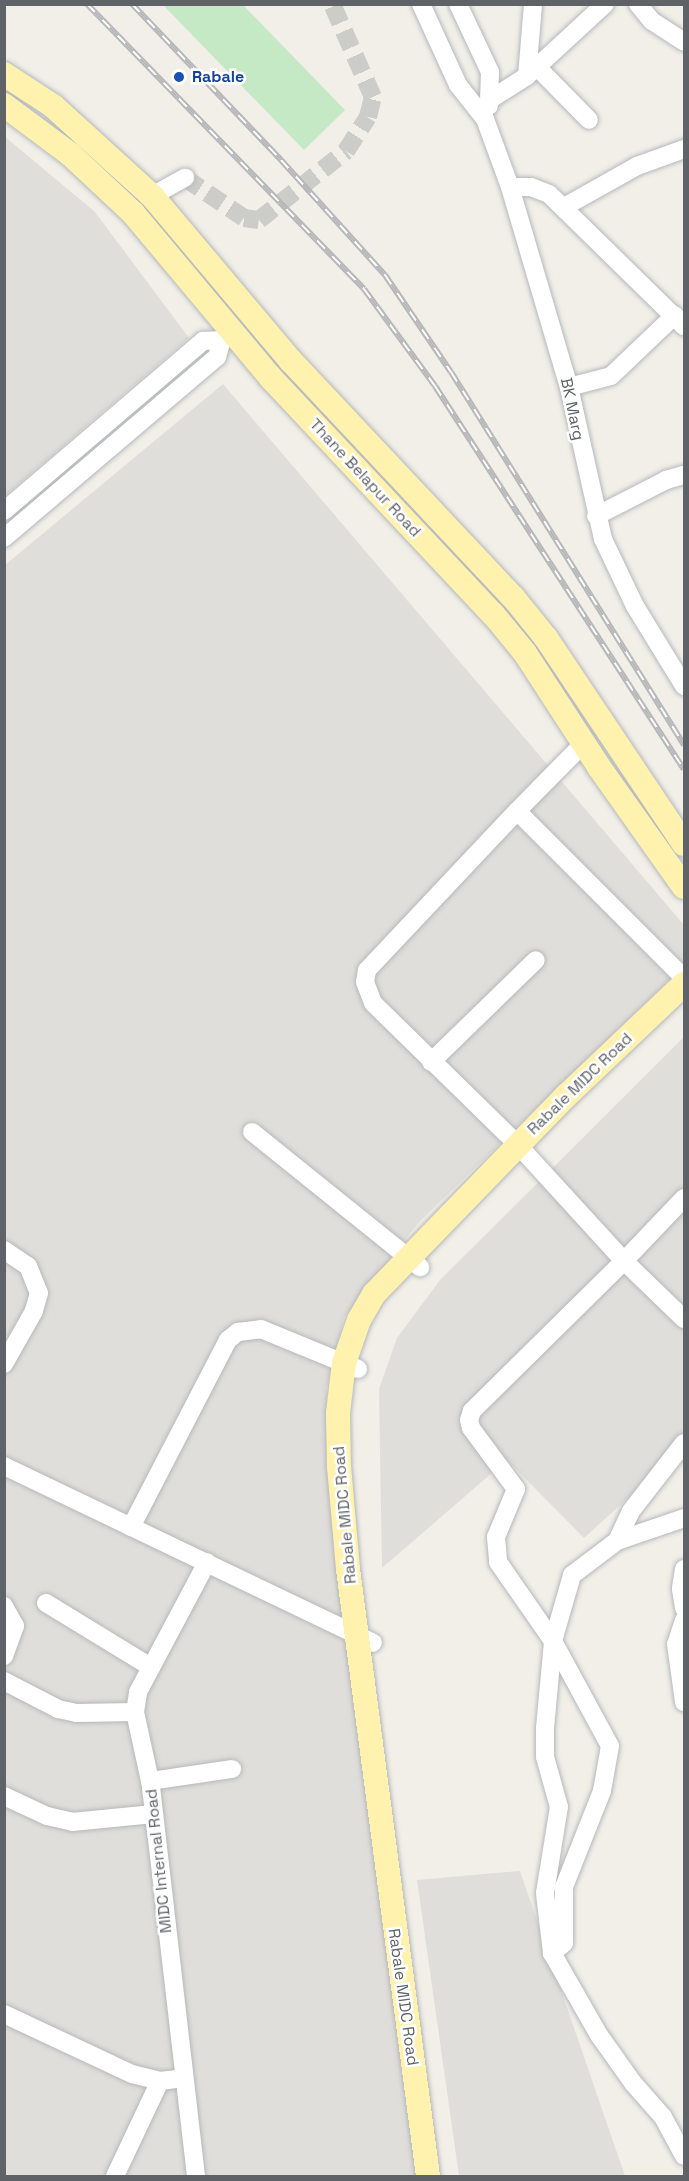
<!DOCTYPE html>
<style>
body{margin:0}
#map{position:relative;width:689px;height:2181px;overflow:hidden;background:#f1efe8;font-family:"Space Grotesk",sans-serif}
div>[style]{position:absolute}
.industrial>*{inset:0;background:#e0deda}
.green>*{inset:0;background:#c5e8c5}
.minor-tunnel>*{height:18px;margin-top:-9px;transform-origin:0;background:repeating-linear-gradient(90deg,#ccccc8 0 18px,transparent 0 27px)}
.roads{filter:drop-shadow(0 0 2px #b5b8bc) drop-shadow(0 0 2px #b5b8bc)}
.minor>*{height:18px;margin:-9px;padding:0 9px;transform-origin:9px;border-radius:9px;background:#fff}
.major>*{height:24px;margin:-12px;padding:0 12px;transform-origin:12px;border-radius:12px;background:#fff2af}
.rail>*{height:6px;margin-top:-3px;transform-origin:0;background:repeating-linear-gradient(90deg,#fff 0 11px,#b6b7b8 0 22px);box-sizing:border-box;border-block:2px solid #b6b7b8}
.dots>*{width:16px;height:16px;translate:-50% -50%;box-sizing:border-box;border:3px solid #fff;border-radius:50%}
span{translate:-50% -50%;white-space:nowrap;text-align:center;line-height:1.15;-webkit-text-stroke:5px #fff;paint-order:stroke}
.transit-label{font-size:16px;color:#164399;font-weight:700}
.left{translate:0 -50%;text-align:left}
.street-label{font-size:16px;color:#5f6368}
.frame{position:absolute;inset:0;border:6px solid #5f6368;pointer-events:none}
</style>
<div id="map">
<div class="industrial">
<i style="clip-path:polygon(4px 136px,95px 212px,189px 338px,5px 496px)"></i>
<i style="clip-path:polygon(223px 384px,684px 925px,684px 965px,419px 1222px,344px 1317px,326px 1389px,332px 1479px,417px 2176px,5px 2176px,5px 565px)"></i>
<i style="clip-path:polygon(684px 1037px,684px 1447px,584px 1538px,507px 1460px,382px 1568px,379px 1389px,397px 1338px,440px 1280px)"></i>
<i style="clip-path:polygon(520px 1871px,625px 2176px,459px 2176px,417px 1880px)"></i>
</div>
<div class="green">
<i style="clip-path:polygon(163px 5px,243px 5px,345px 110px,304px 150px)"></i>
</div>
<div class="minor-tunnel">
<i style="left:185px;top:178px;width:71px;rotate:34.1deg"></i>
<i style="left:244px;top:218px;width:15px;rotate:8deg"></i>
<i style="left:259px;top:220px;width:111px;rotate:-38.4deg"></i>
<i style="left:346px;top:151px;width:40px;rotate:-57.1deg"></i>
<i style="left:368px;top:117px;width:21px;rotate:-76deg"></i>
<i style="left:373px;top:97px;width:102px;rotate:-113.8deg"></i>
</div>
<div class="roads">
<div class="minor">
<i style="left:421px;top:4px;width:89px;rotate:65.4deg"></i>
<i style="left:458px;top:85px;width:43px;rotate:51.5deg"></i>
<i style="left:485px;top:119px;width:72px;rotate:69.8deg"></i>
<i style="left:510px;top:187px;width:209px;rotate:73.6deg"></i>
<i style="left:569px;top:387px;width:156px;rotate:77.4deg"></i>
<i style="left:603px;top:539px;width:74px;rotate:64.5deg"></i>
<i style="left:635px;top:606px;width:94px;rotate:58.5deg"></i>
<i style="left:458px;top:4px;width:75px;rotate:64.8deg"></i>
<i style="left:490px;top:72px;width:34px;rotate:92deg"></i>
<i style="left:638px;top:4px;width:22px;rotate:51deg"></i>
<i style="left:652px;top:21px;width:38px;rotate:33deg"></i>
<i style="left:537px;top:67px;width:74px;rotate:45.5deg"></i>
<i style="left:527px;top:76px;width:72px;rotate:-85.2deg"></i>
<i style="left:491px;top:99px;width:43px;rotate:-32.6deg"></i>
<i style="left:527px;top:76px;width:106px;rotate:-42.7deg"></i>
<i style="left:510px;top:187px;width:21px"></i>
<i style="left:531px;top:187px;width:19px;rotate:21deg"></i>
<i style="left:549px;top:194px;width:189px;rotate:44.4deg"></i>
<i style="left:152px;top:196px;width:38px;rotate:-29deg"></i>
<i style="left:564px;top:207px;width:84px;rotate:-29.3deg"></i>
<i style="left:637px;top:166px;width:50px;rotate:-19.9deg"></i>
<i style="left:569px;top:387px;width:43px;rotate:-14.7deg"></i>
<i style="left:611px;top:376px;width:88px;rotate:-43.6deg"></i>
<i style="left:4px;top:511px;width:262px;rotate:-40.5deg"></i>
<i style="left:203px;top:341px;width:19px;rotate:-3deg"></i>
<i style="left:596px;top:516px;width:79px;rotate:-27.2deg"></i>
<i style="left:666px;top:480px;width:19px;rotate:-16deg"></i>
<i style="left:4px;top:538px;width:280px;rotate:-40.4deg"></i>
<i style="left:217px;top:357px;width:18px;rotate:-74deg"></i>
<i style="left:222px;top:340px;width:13px;rotate:-45deg"></i>
<i style="left:517px;top:811px;width:95px;rotate:-45.4deg"></i>
<i style="left:684px;top:978px;width:236px;rotate:-135deg"></i>
<i style="left:517px;top:811px;width:219px;rotate:133.3deg"></i>
<i style="left:367px;top:970px;width:12px;rotate:99deg"></i>
<i style="left:365px;top:982px;width:22px;rotate:69deg"></i>
<i style="left:373px;top:1003px;width:203px;rotate:44.4deg"></i>
<i style="left:518px;top:1145px;width:157px;rotate:47.6deg"></i>
<i style="left:624px;top:1261px;width:87px;rotate:-46.4deg"></i>
<i style="left:431px;top:1062px;width:146px;rotate:-44.2deg"></i>
<i style="left:252px;top:1132px;width:216px;rotate:38.8deg"></i>
<i style="left:4px;top:1250px;width:29px;rotate:34deg"></i>
<i style="left:28px;top:1266px;width:29px;rotate:68deg"></i>
<i style="left:39px;top:1293px;width:19px;rotate:106deg"></i>
<i style="left:34px;top:1311px;width:61px;rotate:119.5deg"></i>
<i style="left:684px;top:1319px;width:83px;rotate:-136deg"></i>
<i style="left:624px;top:1261px;width:214px;rotate:135.4deg"></i>
<i style="left:472px;top:1411px;width:9px;rotate:108deg"></i>
<i style="left:469px;top:1420px;width:8px;rotate:76deg"></i>
<i style="left:471px;top:1428px;width:76px;rotate:53.6deg"></i>
<i style="left:516px;top:1489px;width:52px;rotate:112.6deg"></i>
<i style="left:496px;top:1537px;width:25px;rotate:85deg"></i>
<i style="left:498px;top:1562px;width:96px;rotate:55.2deg"></i>
<i style="left:553px;top:1641px;width:119px;rotate:61.5deg"></i>
<i style="left:610px;top:1746px;width:46px;rotate:100.1deg"></i>
<i style="left:602px;top:1791px;width:103px;rotate:111.6deg"></i>
<i style="left:564px;top:1887px;width:56px;rotate:90deg"></i>
<i style="left:564px;top:1943px;width:16px;rotate:140deg"></i>
<i style="left:552px;top:1953px;width:95px;rotate:60.2deg"></i>
<i style="left:599px;top:2035px;width:59px;rotate:54.7deg"></i>
<i style="left:633px;top:2083px;width:45px;rotate:48.6deg"></i>
<i style="left:663px;top:2117px;width:44px;rotate:61.7deg"></i>
<i style="left:4px;top:1466px;width:409px;rotate:25.6deg"></i>
<i style="left:131px;top:1527px;width:211px;rotate:-62.6deg"></i>
<i style="left:228px;top:1340px;width:13px;rotate:-39deg"></i>
<i style="left:238px;top:1332px;width:23px;rotate:-7deg"></i>
<i style="left:261px;top:1329px;width:105px;rotate:22.4deg"></i>
<i style="left:617px;top:1541px;width:33px;rotate:-65deg"></i>
<i style="left:631px;top:1511px;width:86px;rotate:-52.1deg"></i>
<i style="left:684px;top:1569px;width:20px;rotate:99deg"></i>
<i style="left:681px;top:1589px;width:19px;rotate:81deg"></i>
<i style="left:46px;top:1603px;width:123px;rotate:31.4deg"></i>
<i style="left:4px;top:1606px;width:23px;rotate:61deg"></i>
<i style="left:15px;top:1626px;width:32px;rotate:110deg"></i>
<i style="left:684px;top:1620px;width:25px;rotate:108deg"></i>
<i style="left:676px;top:1644px;width:59px;rotate:82.1deg"></i>
<i style="left:4px;top:1681px;width:61px;rotate:27.4deg"></i>
<i style="left:58px;top:1709px;width:19px;rotate:12deg"></i>
<i style="left:77px;top:1713px;width:58px;rotate:-1deg"></i>
<i style="left:150px;top:1781px;width:83px;rotate:-8.3deg"></i>
<i style="left:4px;top:1796px;width:47px;rotate:24.9deg"></i>
<i style="left:47px;top:1816px;width:26px;rotate:13deg"></i>
<i style="left:72px;top:1822px;width:82px;rotate:-5.6deg"></i>
<i style="left:552px;top:1953px;width:60px;rotate:-96.7deg"></i>
<i style="left:545px;top:1893px;width:87px;rotate:-80.8deg"></i>
<i style="left:559px;top:1807px;width:52px;rotate:-105.6deg"></i>
<i style="left:545px;top:1757px;width:29px;rotate:-90deg"></i>
<i style="left:545px;top:1728px;width:87px;rotate:-84.7deg"></i>
<i style="left:553px;top:1641px;width:69px;rotate:-73.9deg"></i>
<i style="left:572px;top:1575px;width:56px;rotate:-37.1deg"></i>
<i style="left:617px;top:1541px;width:71px;rotate:-18.9deg"></i>
<i style="left:4px;top:2014px;width:141px;rotate:25.1deg"></i>
<i style="left:132px;top:2074px;width:29px;rotate:14deg"></i>
<i style="left:160px;top:2081px;width:24px;rotate:-7deg"></i>
<i style="left:115px;top:2176px;width:105px;rotate:-64.7deg"></i>
<i style="left:196px;top:2176px;width:398px;rotate:-96.6deg"></i>
<i style="left:150px;top:1781px;width:71px;rotate:-102.3deg"></i>
<i style="left:135px;top:1712px;width:20px;rotate:-81deg"></i>
<i style="left:138px;top:1692px;width:147px;rotate:-62deg"></i>
</div>
<div class="major">
<i style="left:4px;top:74px;width:59px;rotate:33.1deg"></i>
<i style="left:53px;top:106px;width:134px;rotate:42.3deg"></i>
<i style="left:152px;top:196px;width:216px;rotate:49.9deg"></i>
<i style="left:291px;top:361px;width:324px;rotate:46.8deg"></i>
<i style="left:513px;top:597px;width:53px;rotate:51.2deg"></i>
<i style="left:546px;top:638px;width:248px;rotate:56.2deg"></i>
<i style="left:4px;top:105px;width:84px;rotate:36.7deg"></i>
<i style="left:71px;top:155px;width:85px;rotate:43.1deg"></i>
<i style="left:133px;top:213px;width:215px;rotate:50.1deg"></i>
<i style="left:271px;top:378px;width:324px;rotate:46.8deg"></i>
<i style="left:493px;top:614px;width:50px;rotate:50.6deg"></i>
<i style="left:525px;top:653px;width:136px;rotate:57deg"></i>
<i style="left:599px;top:767px;width:147px;rotate:54.7deg"></i>
<i style="left:428px;top:2176px;width:612px;rotate:-97.51deg"></i>
<i style="left:348px;top:1569px;width:102px;rotate:-95deg"></i>
<i style="left:339px;top:1467px;width:54px;rotate:-91.1deg"></i>
<i style="left:338px;top:1413px;width:50px;rotate:-83.2deg"></i>
<i style="left:344px;top:1363px;width:46px;rotate:-70.8deg"></i>
<i style="left:359px;top:1320px;width:30px;rotate:-60deg"></i>
<i style="left:374px;top:1294px;width:276px;rotate:-45.9deg"></i>
<i style="left:566px;top:1096px;width:163px;rotate:-43.5deg"></i>
</div>
</div>
<div class="rail">
<i style="left:87px;top:4px;width:397px;rotate:45.8deg"></i>
<i style="left:364px;top:289px;width:120px;rotate:53.8deg"></i>
<i style="left:435px;top:386px;width:457px;rotate:57deg"></i>
<i style="left:132px;top:4px;width:216px;rotate:46.3deg"></i>
<i style="left:281px;top:160px;width:155px;rotate:47.9deg"></i>
<i style="left:385px;top:275px;width:117px;rotate:55.8deg"></i>
<i style="left:451px;top:372px;width:440px;rotate:58deg"></i>
</div>
<div class="dots">
<i style="left:179px;top:77px;background:#1a4fb4"></i>
</div>
<div class="transit-label">
<span class="left" style="left:192px;top:77px">Rabale</span>
</div>
<div class="street-label">
<span style="left:572px;top:409px;rotate:78deg">BK Marg</span>
<span style="left:365px;top:478px;rotate:47deg">Thane Belapur Road</span>
<span style="left:580px;top:1084px;rotate:-44deg">Rabale MIDC Road</span>
<span style="left:345px;top:1515px;rotate:-95deg">Rabale MIDC Road</span>
<span style="left:159px;top:1861px;rotate:-96deg">MIDC Internal Road</span>
<span style="left:403px;top:1997px;rotate:82deg">Rabale MIDC Road</span>
</div>
<div class="frame"></div>
</div>
